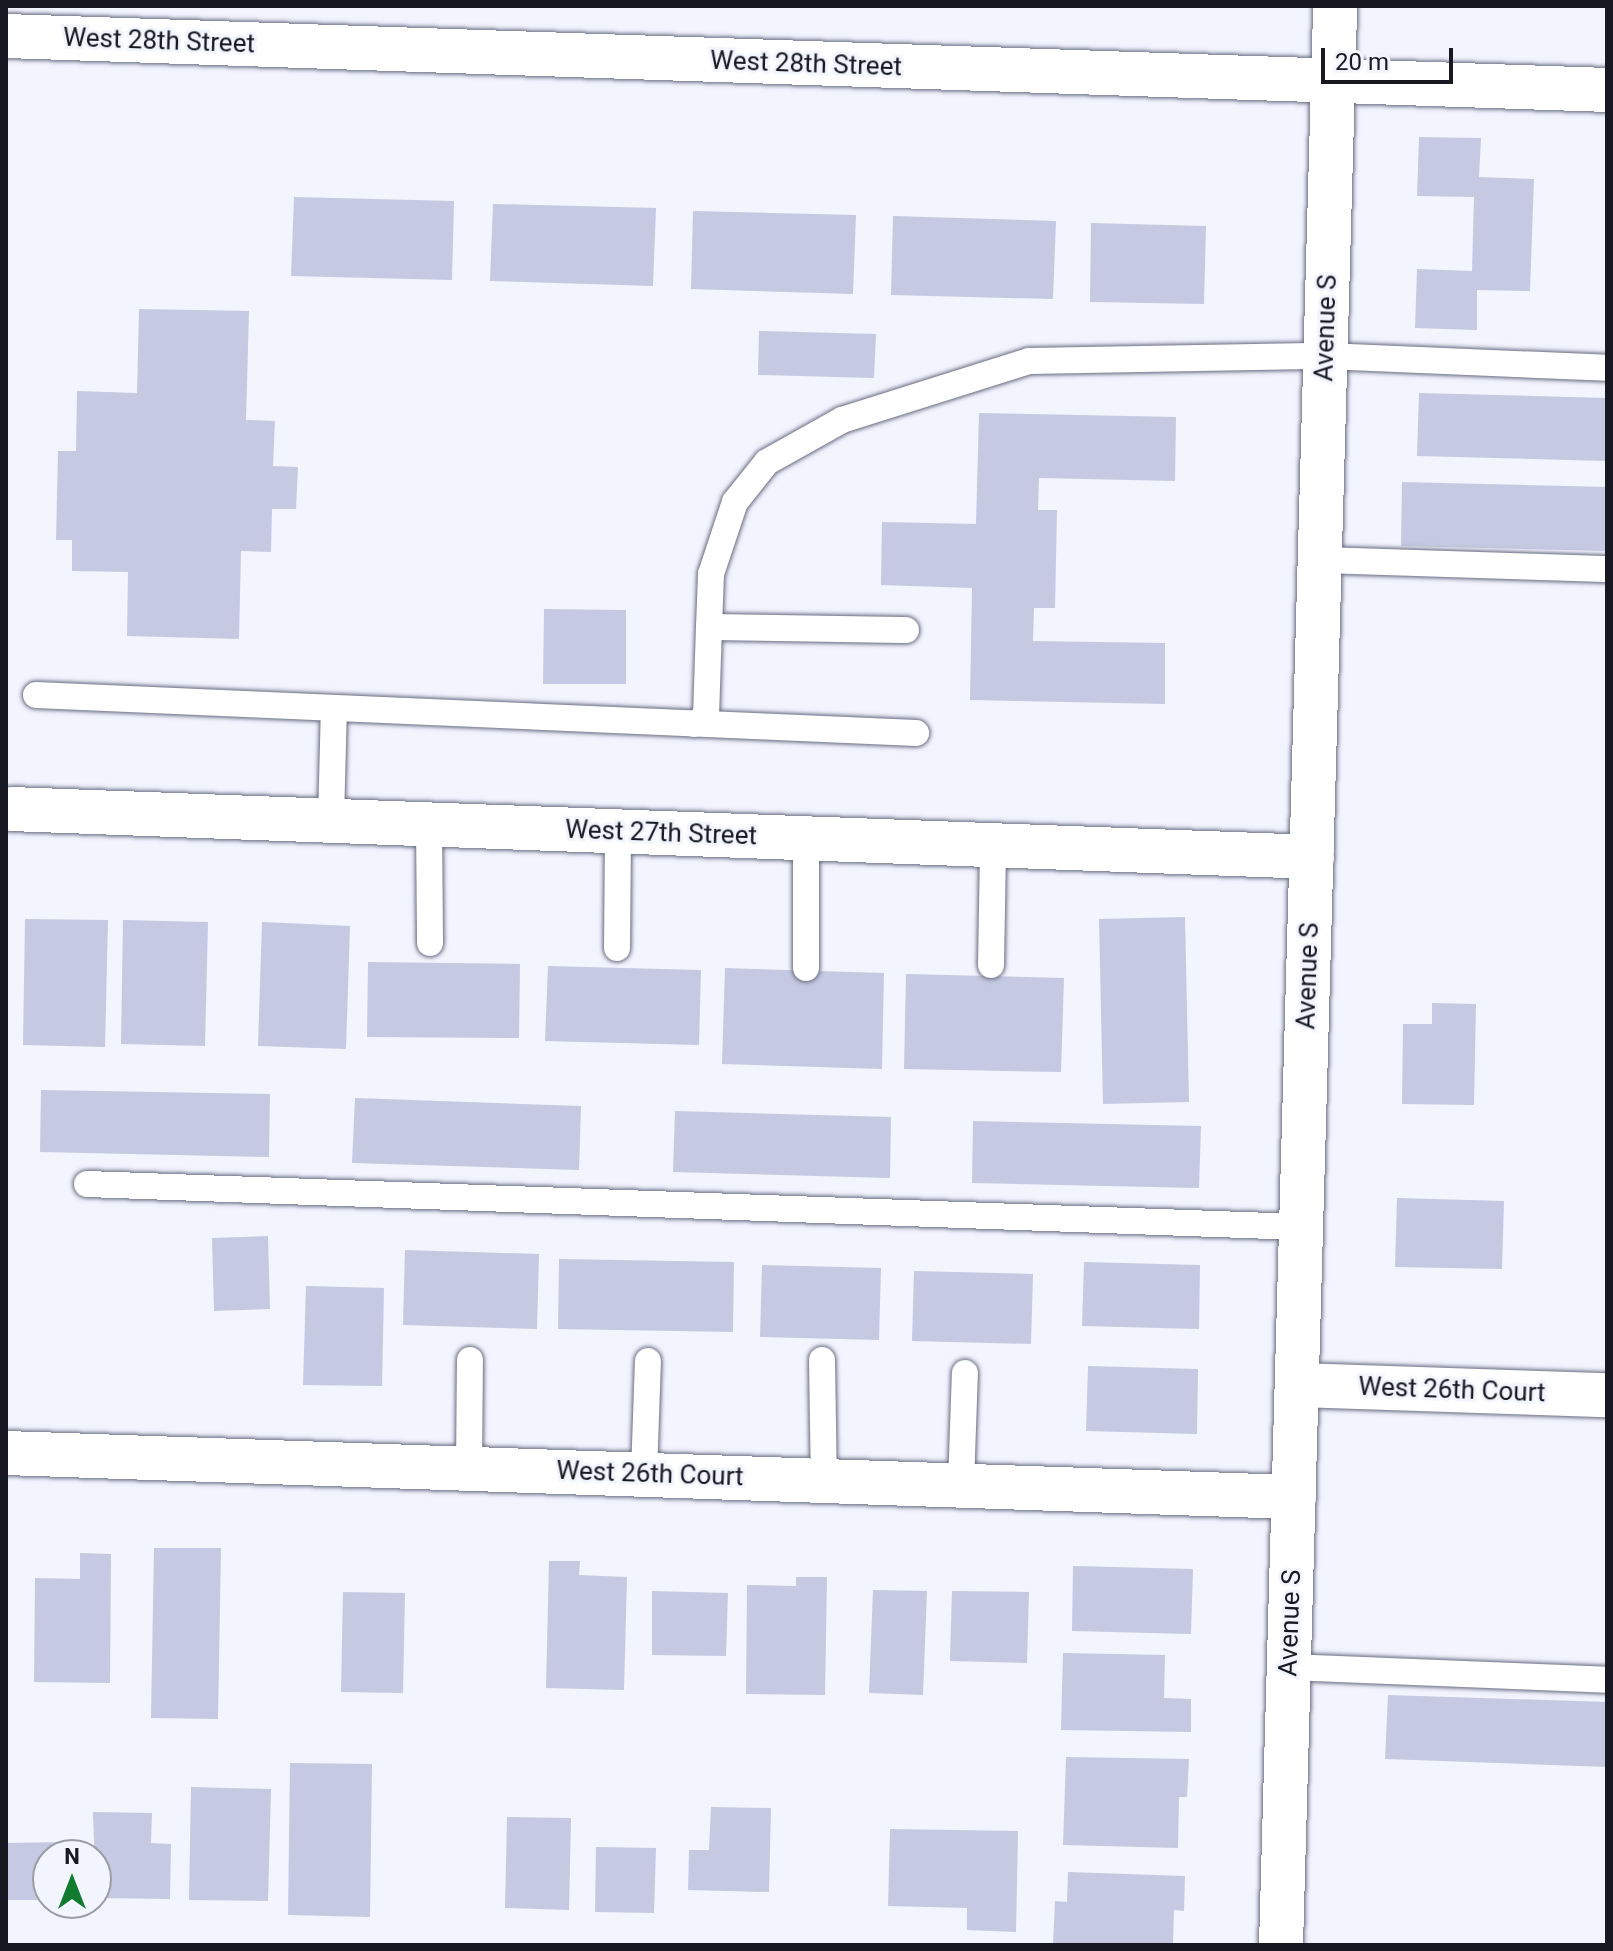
<!DOCTYPE html>
<style>
body{margin:0}
#map{position:relative;width:1613px;height:1951px;overflow:hidden;background:#f2f4fe;font-family:Roboto,sans-serif}
div>[style]{position:absolute}
.building>*{inset:0;background:#c5cae2}
.roads{filter:drop-shadow(0 0 2px #686c81) drop-shadow(0 0 2px #686c81)}
.service>*{height:26px;margin:-13px;padding:0 13px;transform-origin:13px;border-radius:13px;background:#fff}
.minor>*{height:44px;margin:-22px;padding:0 22px;transform-origin:22px;border-radius:22px;background:#fff}
.tertiary>*{height:44px;margin:-22px;padding:0 22px;transform-origin:22px;border-radius:22px;background:#fff}
span{translate:-50% -50%;white-space:nowrap;text-align:center;line-height:1.15;-webkit-text-stroke:6px #f2f4fe;paint-order:stroke}
.street-label{font-size:26px;color:#171821}
.frame{position:absolute;inset:0;border:8px solid #171821;pointer-events:none}
.north{position:absolute;left:32px;top:1839px;width:80px;height:80px;box-sizing:border-box;background:#f2f4fe;border:2px solid #9a9ca6;border-radius:50%;rotate:0deg;font-size:22px;font-weight:700;line-height:32px;text-align:center;color:#171821}
.north::after{content:'';display:block;margin:auto;width:28px;height:36px;background:#117b30;clip-path:polygon(50% 0,100% 100%,50% 72%,0 100%)}
.scale{position:absolute;left:1321px;top:48px;width:132px;height:36px;box-sizing:border-box;border:4px solid #171821;border-top:0;padding-left:10px;font-size:24px;line-height:28px;white-space:nowrap;color:#171821;-webkit-text-stroke:6px #f2f4fe;paint-order:stroke}
</style>
<div id="map">
<div class="building">
<i style="clip-path:polygon(1419px 137px,1481px 138px,1479px 177px,1534px 179px,1530px 291px,1477px 290px,1477px 330px,1415px 328px,1417px 269px,1472px 271px,1474px 197px,1417px 196px)"></i>
<i style="clip-path:polygon(294px 197px,454px 201px,452px 280px,291px 276px)"></i>
<i style="clip-path:polygon(493px 204px,656px 208px,653px 286px,490px 281px)"></i>
<i style="clip-path:polygon(693px 211px,856px 215px,853px 294px,691px 289px)"></i>
<i style="clip-path:polygon(893px 216px,1056px 221px,1053px 299px,891px 295px)"></i>
<i style="clip-path:polygon(1091px 223px,1206px 226px,1204px 304px,1090px 302px)"></i>
<i style="clip-path:polygon(139px 309px,249px 311px,246px 420px,275px 421px,273px 466px,298px 467px,296px 509px,272px 509px,271px 552px,241px 551px,239px 639px,127px 636px,128px 572px,72px 571px,72px 540px,56px 540px,58px 451px,76px 451px,77px 391px,137px 393px)"></i>
<i style="clip-path:polygon(759px 331px,876px 334px,874px 378px,758px 375px)"></i>
<i style="clip-path:polygon(1419px 393px,1607px 398px,1607px 461px,1417px 456px)"></i>
<i style="clip-path:polygon(979px 413px,1176px 417px,1175px 481px,1039px 478px,1038px 510px,1057px 510px,1055px 608px,1034px 608px,1033px 641px,1165px 643px,1165px 704px,970px 700px,972px 588px,881px 585px,882px 522px,976px 524px)"></i>
<i style="clip-path:polygon(1402px 482px,1607px 487px,1607px 551px,1401px 546px)"></i>
<i style="clip-path:polygon(544px 609px,626px 610px,626px 684px,543px 684px)"></i>
<i style="clip-path:polygon(1185px 917px,1189px 1102px,1103px 1104px,1099px 919px)"></i>
<i style="clip-path:polygon(25px 919px,108px 920px,105px 1047px,23px 1045px)"></i>
<i style="clip-path:polygon(123px 920px,208px 922px,205px 1046px,121px 1044px)"></i>
<i style="clip-path:polygon(262px 922px,350px 926px,346px 1049px,258px 1046px)"></i>
<i style="clip-path:polygon(368px 962px,520px 964px,519px 1038px,367px 1037px)"></i>
<i style="clip-path:polygon(548px 966px,701px 970px,699px 1045px,545px 1041px)"></i>
<i style="clip-path:polygon(725px 968px,884px 973px,882px 1069px,722px 1064px)"></i>
<i style="clip-path:polygon(906px 974px,1064px 978px,1061px 1072px,904px 1069px)"></i>
<i style="clip-path:polygon(1432px 1003px,1476px 1004px,1474px 1105px,1402px 1104px,1403px 1024px,1432px 1024px)"></i>
<i style="clip-path:polygon(41px 1090px,270px 1094px,269px 1157px,40px 1152px)"></i>
<i style="clip-path:polygon(355px 1098px,581px 1106px,579px 1170px,352px 1163px)"></i>
<i style="clip-path:polygon(675px 1111px,891px 1117px,890px 1178px,673px 1172px)"></i>
<i style="clip-path:polygon(973px 1121px,1201px 1126px,1199px 1188px,972px 1183px)"></i>
<i style="clip-path:polygon(1397px 1198px,1504px 1201px,1502px 1269px,1395px 1267px)"></i>
<i style="clip-path:polygon(268px 1236px,270px 1309px,214px 1311px,212px 1238px)"></i>
<i style="clip-path:polygon(405px 1250px,539px 1254px,537px 1329px,403px 1325px)"></i>
<i style="clip-path:polygon(559px 1259px,734px 1262px,733px 1332px,558px 1329px)"></i>
<i style="clip-path:polygon(1084px 1262px,1200px 1265px,1199px 1329px,1082px 1326px)"></i>
<i style="clip-path:polygon(762px 1265px,881px 1268px,879px 1340px,760px 1337px)"></i>
<i style="clip-path:polygon(914px 1271px,1033px 1274px,1031px 1344px,912px 1341px)"></i>
<i style="clip-path:polygon(306px 1286px,384px 1288px,382px 1386px,303px 1385px)"></i>
<i style="clip-path:polygon(1088px 1366px,1198px 1369px,1197px 1434px,1086px 1431px)"></i>
<i style="clip-path:polygon(154px 1548px,221px 1548px,218px 1719px,151px 1718px)"></i>
<i style="clip-path:polygon(80px 1553px,111px 1554px,110px 1683px,34px 1682px,35px 1578px,80px 1579px)"></i>
<i style="clip-path:polygon(549px 1561px,580px 1561px,579px 1575px,627px 1577px,624px 1690px,546px 1688px)"></i>
<i style="clip-path:polygon(1073px 1566px,1193px 1569px,1191px 1634px,1072px 1631px)"></i>
<i style="clip-path:polygon(796px 1577px,827px 1577px,825px 1695px,746px 1694px,747px 1585px,796px 1586px)"></i>
<i style="clip-path:polygon(873px 1590px,927px 1591px,923px 1695px,869px 1693px)"></i>
<i style="clip-path:polygon(652px 1591px,728px 1593px,726px 1656px,652px 1655px)"></i>
<i style="clip-path:polygon(952px 1591px,1029px 1592px,1027px 1663px,950px 1661px)"></i>
<i style="clip-path:polygon(343px 1592px,405px 1593px,403px 1693px,341px 1692px)"></i>
<i style="clip-path:polygon(1063px 1653px,1165px 1655px,1164px 1698px,1191px 1699px,1191px 1732px,1061px 1730px)"></i>
<i style="clip-path:polygon(1388px 1695px,1607px 1702px,1607px 1767px,1385px 1759px)"></i>
<i style="clip-path:polygon(1066px 1757px,1189px 1759px,1187px 1797px,1179px 1797px,1178px 1848px,1063px 1845px)"></i>
<i style="clip-path:polygon(290px 1763px,372px 1764px,370px 1917px,288px 1915px)"></i>
<i style="clip-path:polygon(191px 1787px,271px 1789px,268px 1901px,189px 1900px)"></i>
<i style="clip-path:polygon(711px 1807px,771px 1808px,769px 1892px,688px 1890px,689px 1850px,709px 1850px)"></i>
<i style="clip-path:polygon(93px 1812px,152px 1813px,151px 1843px,171px 1844px,170px 1899px,96px 1898px)"></i>
<i style="clip-path:polygon(507px 1817px,571px 1818px,569px 1910px,505px 1908px)"></i>
<i style="clip-path:polygon(890px 1829px,1018px 1831px,1016px 1932px,967px 1930px,967px 1908px,888px 1906px)"></i>
<i style="clip-path:polygon(66px 1842px,66px 1855px,48px 1855px,48px 1900px,6px 1900px,6px 1843px)"></i>
<i style="clip-path:polygon(596px 1847px,656px 1848px,654px 1913px,595px 1912px)"></i>
<i style="clip-path:polygon(1068px 1872px,1185px 1876px,1184px 1911px,1174px 1910px,1173px 1945px,1053px 1945px,1055px 1901px,1067px 1902px)"></i>
</div>
<div class="roads">
<div class="service">
<i style="left:1319px;top:560px;width:288px;rotate:1.8deg"></i>
<i style="left:709px;top:627px;width:53px;rotate:-87.8deg"></i>
<i style="left:711px;top:574px;width:76px;rotate:-71.6deg"></i>
<i style="left:735px;top:502px;width:51px;rotate:-51.3deg"></i>
<i style="left:767px;top:462px;width:86px;rotate:-29.2deg"></i>
<i style="left:842px;top:420px;width:196px;rotate:-17.5deg"></i>
<i style="left:1029px;top:361px;width:296px;rotate:-1deg"></i>
<i style="left:1325px;top:356px;width:282px;rotate:2.4deg"></i>
<i style="left:36px;top:695px;width:881px;rotate:2.47deg"></i>
<i style="left:694px;top:724px;width:14px;rotate:-30deg"></i>
<i style="left:706px;top:717px;width:90px;rotate:-88.1deg"></i>
<i style="left:709px;top:627px;width:197px;rotate:0.9deg"></i>
<i style="left:331px;top:820px;width:112px;rotate:-88.5deg"></i>
<i style="left:429px;top:824px;width:119px;rotate:89.5deg"></i>
<i style="left:806px;top:838px;width:130px;rotate:90deg"></i>
<i style="left:617px;top:948px;width:117px;rotate:-89.5deg"></i>
<i style="left:991px;top:965px;width:120px;rotate:-89deg"></i>
<i style="left:87px;top:1184px;width:1216px;rotate:2.03deg"></i>
<i style="left:822px;top:1360px;width:121px;rotate:89.1deg"></i>
<i style="left:469px;top:1468px;width:108px;rotate:-89.5deg"></i>
<i style="left:644px;top:1474px;width:113px;rotate:-88deg"></i>
<i style="left:961px;top:1485px;width:112px;rotate:-88deg"></i>
<i style="left:1289px;top:1667px;width:318px;rotate:2.3deg"></i>
</div>
<div class="minor">
<i style="left:6px;top:36px;width:1602px;rotate:1.93deg"></i>
<i style="left:11px;top:809px;width:1302px;rotate:2.11deg"></i>
<i style="left:1298px;top:1385px;width:309px;rotate:1.9deg"></i>
<i style="left:6px;top:1453px;width:1289px;rotate:1.96deg"></i>
</div>
<div class="tertiary">
<i style="left:1281px;top:1945px;width:1940px;rotate:-88.4deg"></i>
</div>
</div>
<div class="street-label">
<span style="left:159px;top:41px;rotate:2deg">West 28th Street</span>
<span style="left:806px;top:64px;rotate:2deg">West 28th Street</span>
<span style="left:1326px;top:328px;rotate:-88deg">Avenue S</span>
<span style="left:661px;top:833px;rotate:2deg">West 27th Street</span>
<span style="left:1308px;top:976px;rotate:-88deg">Avenue S</span>
<span style="left:1452px;top:1390px;rotate:2deg">West 26th Court</span>
<span style="left:650px;top:1474px;rotate:2deg">West 26th Court</span>
<span style="left:1290px;top:1623px;rotate:-88deg">Avenue S</span>
</div>
<div class="frame"></div>
<div class="north">N</div>
<div class="scale">20 m</div>
</div>
